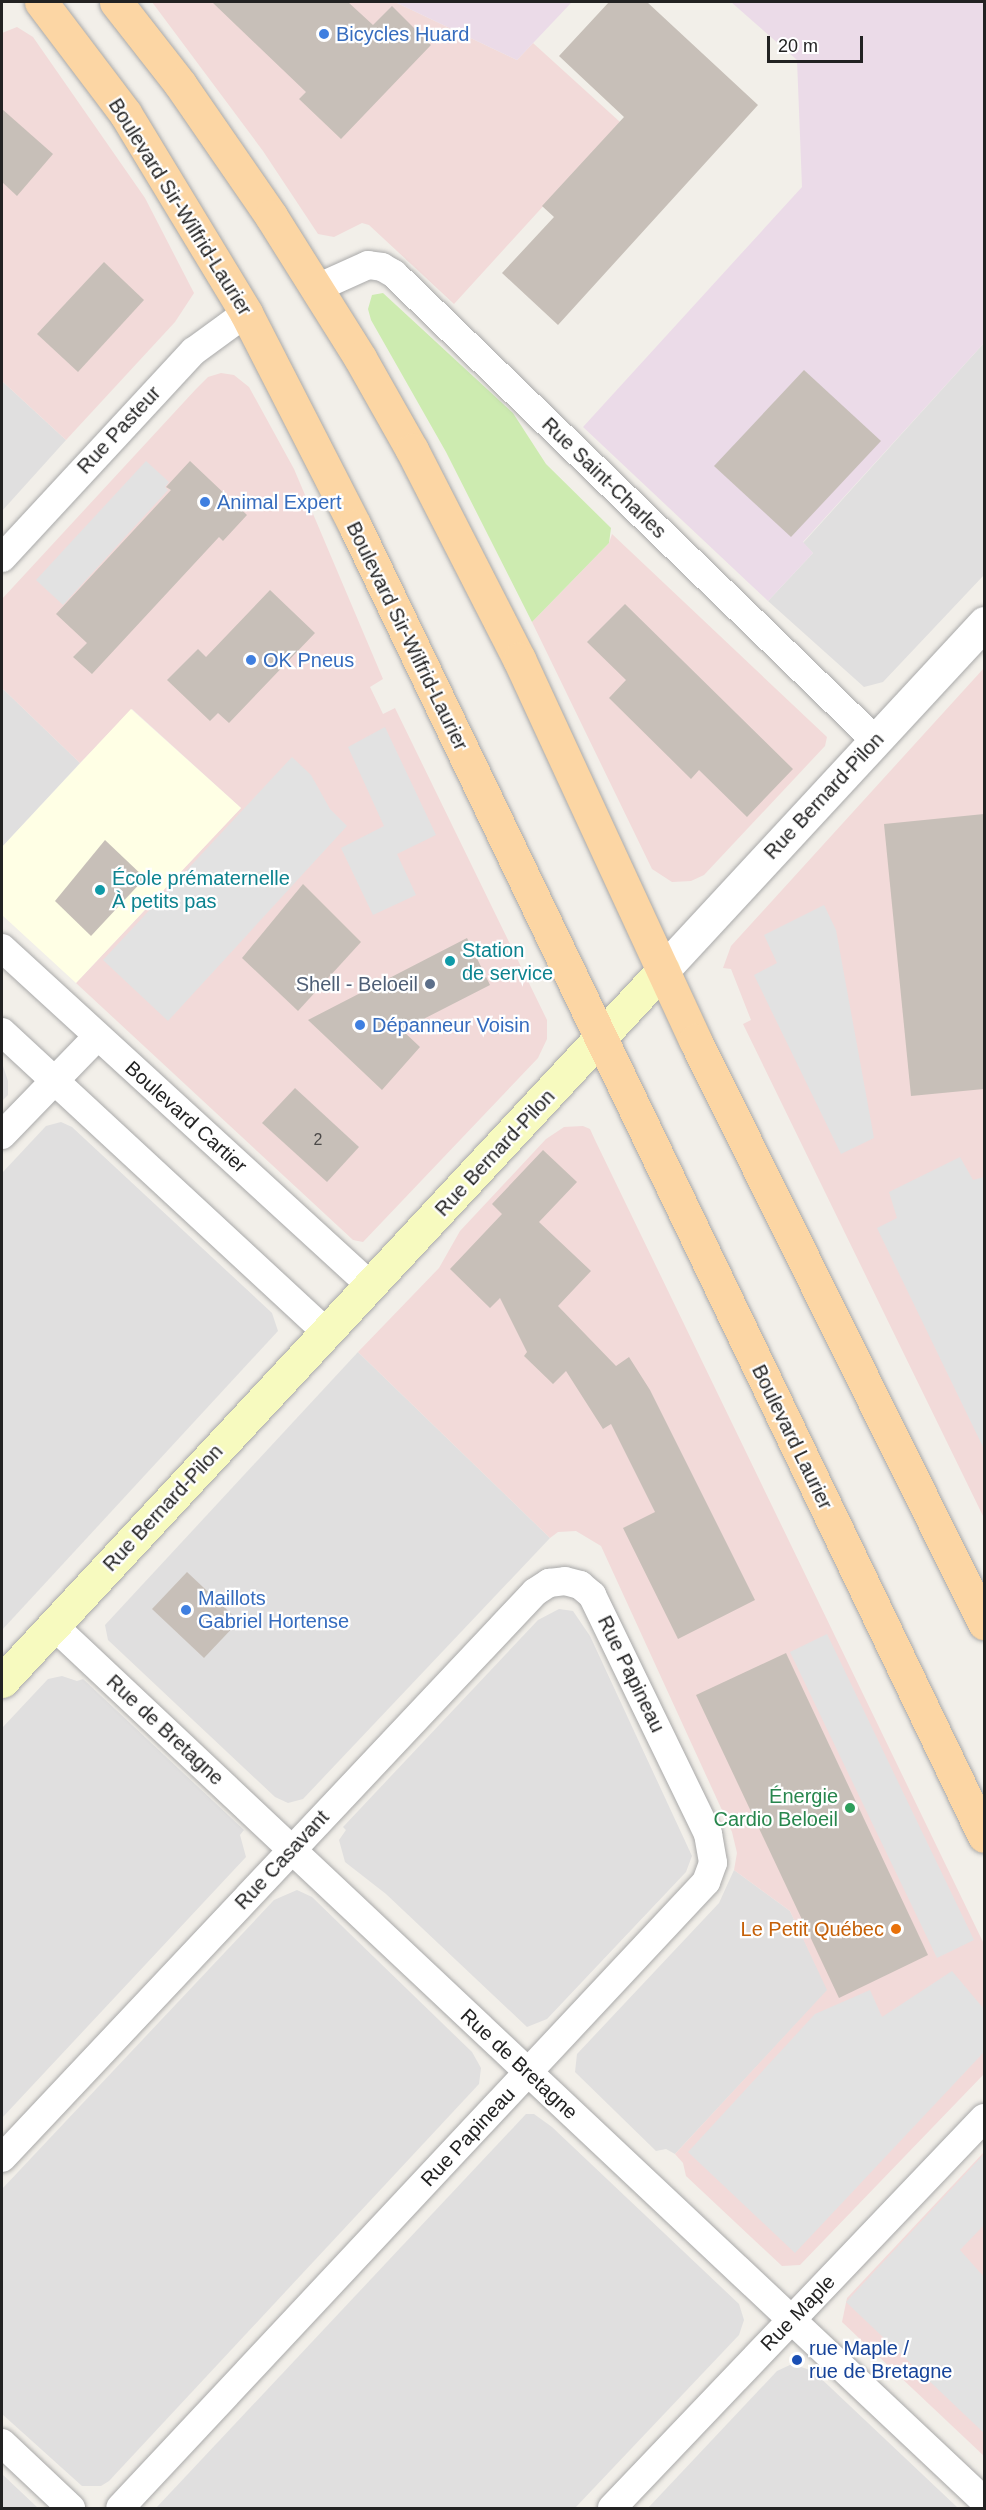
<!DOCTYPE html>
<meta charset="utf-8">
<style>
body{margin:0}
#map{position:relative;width:986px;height:2510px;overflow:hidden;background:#f2efe9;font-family:Helvetica,sans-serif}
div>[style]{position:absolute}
.residential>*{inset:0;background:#e0dfdf}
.commercial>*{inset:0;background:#f2dad9}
.industrial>*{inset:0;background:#ebdbe8}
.education>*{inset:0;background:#ffffe5}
.grass>*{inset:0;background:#cdebb0}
.parking>*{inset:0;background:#e2e2e2}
.building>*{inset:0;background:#c7bfb8}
.roads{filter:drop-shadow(0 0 2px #a9a9a9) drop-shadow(0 0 2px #a9a9a9)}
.minor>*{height:28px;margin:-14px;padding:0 14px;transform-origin:14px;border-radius:14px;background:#fff}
.tertiary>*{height:33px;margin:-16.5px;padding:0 16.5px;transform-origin:16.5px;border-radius:16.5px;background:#fff}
.secondary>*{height:33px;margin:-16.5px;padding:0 16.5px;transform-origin:16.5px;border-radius:16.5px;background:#f7fabf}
.primary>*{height:33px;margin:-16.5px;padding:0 16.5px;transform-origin:16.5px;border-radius:16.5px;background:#fcd6a4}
.dots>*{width:16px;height:16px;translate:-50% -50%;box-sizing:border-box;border:3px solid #fff;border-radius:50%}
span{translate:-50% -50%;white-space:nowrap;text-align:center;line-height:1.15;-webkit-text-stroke:4.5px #fff;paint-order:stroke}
.number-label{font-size:16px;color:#4b4948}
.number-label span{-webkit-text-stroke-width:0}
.shop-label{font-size:20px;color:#366cbe}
.left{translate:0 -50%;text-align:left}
.street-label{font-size:20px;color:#222}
.culture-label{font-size:20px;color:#0d838f}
.service-label{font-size:20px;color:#4e5e75}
.right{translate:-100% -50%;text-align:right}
.leisure-label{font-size:20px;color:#27864d}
.food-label{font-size:20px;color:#c56008}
.transit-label{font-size:20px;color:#164399}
.frame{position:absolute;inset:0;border:3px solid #222;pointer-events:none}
.scale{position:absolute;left:767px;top:36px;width:96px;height:27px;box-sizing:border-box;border:3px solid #222;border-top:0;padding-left:8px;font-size:18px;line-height:21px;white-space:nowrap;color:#222;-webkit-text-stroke:4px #fff;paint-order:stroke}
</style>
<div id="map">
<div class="residential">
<i style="clip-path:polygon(984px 343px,984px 575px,883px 682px,864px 687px,768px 601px,813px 553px,803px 543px)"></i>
<i style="clip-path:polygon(2px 381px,66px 440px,2px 511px)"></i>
<i style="clip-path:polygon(2px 688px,80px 763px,2px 847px)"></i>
<i style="clip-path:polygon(2px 1063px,8px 1081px,8px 1095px,2px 1101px)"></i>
<i style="clip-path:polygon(61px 1122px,72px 1127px,272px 1313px,278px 1331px,2px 1630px,2px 1173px,46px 1126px)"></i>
<i style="clip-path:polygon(358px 1352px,550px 1538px,303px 1799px,288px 1803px,275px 1797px,108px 1640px,105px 1625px)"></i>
<i style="clip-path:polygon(559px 1609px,573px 1611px,590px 1636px,692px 1856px,686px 1872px,547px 2019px,527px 2027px,386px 1894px,345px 1862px,339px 1840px,346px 1830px,343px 1827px,538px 1620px)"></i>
<i style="clip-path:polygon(62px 1676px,77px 1681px,83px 1679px,244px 1830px,240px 1835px,246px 1857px,2px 2118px,2px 1728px,48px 1679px)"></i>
<i style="clip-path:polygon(734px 1870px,790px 1911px,828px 1990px,675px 2154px,666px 2149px,656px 2151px,575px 2072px,577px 2054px,719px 1903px)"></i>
<i style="clip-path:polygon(297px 1890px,312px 1897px,472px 2052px,481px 2068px,479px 2084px,109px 2481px,101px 2486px,82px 2486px,2px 2414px,2px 2189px,274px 1900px)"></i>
<i style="clip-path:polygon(526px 2114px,534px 2114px,552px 2127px,739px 2304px,744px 2320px,739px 2335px,575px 2508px,156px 2508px)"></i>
<i style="clip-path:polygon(792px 2364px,813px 2371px,958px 2508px,648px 2508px,777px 2371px)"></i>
<i style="clip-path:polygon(2px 2474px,38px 2508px,2px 2508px)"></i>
</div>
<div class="commercial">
<i style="clip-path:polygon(152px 2px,395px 2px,517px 60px,533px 43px,620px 122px,454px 304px,369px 225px,362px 223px,334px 237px,318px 234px,263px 151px)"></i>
<i style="clip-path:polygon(17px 27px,33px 37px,145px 198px,194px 293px,175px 322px,66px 440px,2px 381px,2px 33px)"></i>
<i style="clip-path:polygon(221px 373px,234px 375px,249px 387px,294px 469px,383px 679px,370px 687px,383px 714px,395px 708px,547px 1020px,547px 1039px,538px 1058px,363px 1242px,353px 1240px,76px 983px,241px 808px,132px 709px,80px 763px,2px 688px,2px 599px,196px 389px,208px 377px)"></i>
<i style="clip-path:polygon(612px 534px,827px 737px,825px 746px,704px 875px,691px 881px,672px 882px,652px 869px,532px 622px,609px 543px)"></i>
<i style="clip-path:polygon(984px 668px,984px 1518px,743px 1024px,751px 1020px,731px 969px,723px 968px,731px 946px)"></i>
<i style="clip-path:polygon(583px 1126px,590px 1129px,595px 1140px,984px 1944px,984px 2074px,800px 2265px,782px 2266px,686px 2176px,683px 2163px,675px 2154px,827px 1990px,790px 1911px,734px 1870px,737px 1853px,732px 1832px,601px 1546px,576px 1531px,558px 1532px,550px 1538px,358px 1352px,439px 1268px,460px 1231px,546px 1139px,564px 1127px)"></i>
<i style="clip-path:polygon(984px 2152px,984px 2456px,842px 2322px,847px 2298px)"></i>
</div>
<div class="industrial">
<i style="clip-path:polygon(395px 2px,572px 2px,517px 60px)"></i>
<i style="clip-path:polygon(731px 2px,984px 2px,984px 343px,803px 542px,813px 553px,768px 601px,583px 427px,802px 187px,797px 60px)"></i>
</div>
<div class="education">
<i style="clip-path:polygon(131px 709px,241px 808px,76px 983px,2px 915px,2px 847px)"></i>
</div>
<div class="grass">
<i style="clip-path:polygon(383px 293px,513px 413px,546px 464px,611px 528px,609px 543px,532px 622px,446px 452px,371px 320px,368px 309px,372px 295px)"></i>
</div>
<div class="parking">
<i style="clip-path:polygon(146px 461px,169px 482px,165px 487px,168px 490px,63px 605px,36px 580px)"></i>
<i style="clip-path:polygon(385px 727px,436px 835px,397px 854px,416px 895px,373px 915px,341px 848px,384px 826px,348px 747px)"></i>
<i style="clip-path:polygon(292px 757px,311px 775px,330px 809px,347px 826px,168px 1021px,103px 960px)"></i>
<i style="clip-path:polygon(824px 905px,836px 930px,874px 1138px,841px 1154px,754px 975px,777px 963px,764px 935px)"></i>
<i style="clip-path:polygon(960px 1157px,973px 1180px,984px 1177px,984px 1449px,877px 1228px,897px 1218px,889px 1192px)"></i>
<i style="clip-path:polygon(827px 1634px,974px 1940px,937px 1958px,790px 1652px)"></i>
<i style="clip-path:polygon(952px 1971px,984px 2009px,984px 2052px,795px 2253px,688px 2152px,815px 2014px,870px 1990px,882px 2017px)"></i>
<i style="clip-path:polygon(984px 2154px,984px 2225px,960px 2250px,984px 2277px,984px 2433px,846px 2302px)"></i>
</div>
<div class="building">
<i style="clip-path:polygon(212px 2px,348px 2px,373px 25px,392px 6px,431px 45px,341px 139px,299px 99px,306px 92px)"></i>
<i style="clip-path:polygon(609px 2px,647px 2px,758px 105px,558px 325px,502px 273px,554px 217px,542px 206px,624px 117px,559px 56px)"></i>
<i style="clip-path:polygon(2px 109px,53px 154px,17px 196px,2px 182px)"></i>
<i style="clip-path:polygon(104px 262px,144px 300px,78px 372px,37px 334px)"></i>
<i style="clip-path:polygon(804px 370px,881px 441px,791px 537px,714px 466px)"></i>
<i style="clip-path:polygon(190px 461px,247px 515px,223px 541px,219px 537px,92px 674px,73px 657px,87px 643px,56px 614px,171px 490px,166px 487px)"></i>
<i style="clip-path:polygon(270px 590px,315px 633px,229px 723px,218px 713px,210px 721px,167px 680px,198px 649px,206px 657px)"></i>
<i style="clip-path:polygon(625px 604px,793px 769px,747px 817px,699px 770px,691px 779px,609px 698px,626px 680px,587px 642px)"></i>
<i style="clip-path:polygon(984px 814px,984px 1089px,911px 1096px,884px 824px)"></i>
<i style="clip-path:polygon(105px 840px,145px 878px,91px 936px,55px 901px)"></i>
<i style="clip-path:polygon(303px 884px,361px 942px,298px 1011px,242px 958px)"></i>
<i style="clip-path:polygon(467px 938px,490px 985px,402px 1030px,420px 1047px,382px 1090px,308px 1020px)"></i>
<i style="clip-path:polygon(295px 1088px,359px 1147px,327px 1182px,262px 1123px)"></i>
<i style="clip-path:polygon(543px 1150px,577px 1182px,539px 1222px,591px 1271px,558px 1306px,616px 1366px,629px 1357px,650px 1390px,755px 1600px,678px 1639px,623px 1528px,655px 1512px,611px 1424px,603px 1429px,566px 1371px,553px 1384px,524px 1356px,527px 1352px,500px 1298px,490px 1308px,450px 1269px,502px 1214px,492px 1204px)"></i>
<i style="clip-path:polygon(187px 1572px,239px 1621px,204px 1658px,152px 1609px)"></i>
<i style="clip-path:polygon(786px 1653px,928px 1955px,839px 1998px,696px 1695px)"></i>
</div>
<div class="roads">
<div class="minor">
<i style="left:317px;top:288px;width:56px;rotate:-24.3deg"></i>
<i style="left:368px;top:265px;width:14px;rotate:8deg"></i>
<i style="left:382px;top:267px;width:14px;rotate:30deg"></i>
<i style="left:394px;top:274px;width:670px;rotate:44.09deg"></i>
<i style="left:2px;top:558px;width:282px;rotate:-47.2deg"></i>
<i style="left:194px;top:351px;width:64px;rotate:-36.2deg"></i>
<i style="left:2px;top:948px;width:500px;rotate:42.49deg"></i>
<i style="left:2px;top:1032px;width:443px;rotate:42.8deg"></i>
<i style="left:2px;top:1135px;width:136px;rotate:-45.9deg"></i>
<i style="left:54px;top:1626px;width:1277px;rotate:43.25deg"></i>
<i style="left:2px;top:2158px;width:777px;rotate:-46.72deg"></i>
<i style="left:535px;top:1592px;width:17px;rotate:-33deg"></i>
<i style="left:549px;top:1583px;width:16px;rotate:-7deg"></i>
<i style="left:565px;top:1581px;width:16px;rotate:15deg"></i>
<i style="left:580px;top:1585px;width:16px;rotate:40deg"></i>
<i style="left:592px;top:1595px;width:266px;rotate:64.1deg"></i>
<i style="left:708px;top:1834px;width:29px;rotate:80deg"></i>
<i style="left:713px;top:1863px;width:20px;rotate:110deg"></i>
<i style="left:706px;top:1882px;width:857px;rotate:133.11deg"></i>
<i style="left:2px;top:2443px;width:95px;rotate:43.3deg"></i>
<i style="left:612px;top:2508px;width:539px;rotate:-46.35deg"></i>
</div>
<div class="tertiary">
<i style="left:663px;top:970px;width:473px;rotate:-47.2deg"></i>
</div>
<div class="secondary">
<i style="left:2px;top:1681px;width:971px;rotate:-47.09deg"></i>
</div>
<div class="primary">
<i style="left:41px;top:2px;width:139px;rotate:52.9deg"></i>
<i style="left:125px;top:113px;width:234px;rotate:58.8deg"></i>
<i style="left:246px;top:313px;width:239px;rotate:62.9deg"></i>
<i style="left:355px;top:526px;width:1453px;rotate:64.35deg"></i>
<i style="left:116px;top:2px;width:104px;rotate:52deg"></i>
<i style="left:180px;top:84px;width:160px;rotate:55.4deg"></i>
<i style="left:271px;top:216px;width:168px;rotate:57.9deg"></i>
<i style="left:360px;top:358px;width:106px;rotate:60.5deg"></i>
<i style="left:412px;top:450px;width:235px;rotate:62.9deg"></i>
<i style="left:519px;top:659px;width:420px;rotate:65.2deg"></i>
<i style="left:695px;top:1040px;width:651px;rotate:63.63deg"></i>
</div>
</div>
<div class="dots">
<i style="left:324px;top:34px;background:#3f7fe0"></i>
<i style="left:205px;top:502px;background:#3f7fe0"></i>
<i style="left:251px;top:660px;background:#3f7fe0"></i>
<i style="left:100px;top:890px;background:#0f9aa8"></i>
<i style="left:450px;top:961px;background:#0f9aa8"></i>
<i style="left:430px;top:984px;background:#5c6f8a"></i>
<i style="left:360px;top:1025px;background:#3f7fe0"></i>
<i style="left:186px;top:1610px;background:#3f7fe0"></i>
<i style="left:850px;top:1808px;background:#2e9e5b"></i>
<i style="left:896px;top:1929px;background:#e8710a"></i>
<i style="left:797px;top:2360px;background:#1a4fb4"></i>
</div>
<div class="number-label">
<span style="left:318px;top:1140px">2</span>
</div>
<div class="shop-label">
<span class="left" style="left:336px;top:34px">Bicycles Huard</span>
<span class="left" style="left:217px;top:502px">Animal Expert</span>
<span class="left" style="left:263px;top:660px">OK Pneus</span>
<span class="left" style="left:372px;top:1025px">Dépanneur Voisin</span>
<span class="left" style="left:198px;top:1610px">Maillots<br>Gabriel Hortense</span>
</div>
<div class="street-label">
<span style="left:180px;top:207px;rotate:58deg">Boulevard Sir-Wilfrid-Laurier</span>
<span style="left:119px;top:430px;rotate:-47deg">Rue Pasteur</span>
<span style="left:604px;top:478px;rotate:44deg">Rue Saint-Charles</span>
<span style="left:407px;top:636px;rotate:64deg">Boulevard Sir-Wilfrid-Laurier</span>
<span style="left:824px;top:796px;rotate:-47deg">Rue Bernard-Pilon</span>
<span style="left:186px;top:1117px;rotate:42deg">Boulevard Cartier</span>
<span style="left:495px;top:1153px;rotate:-47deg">Rue Bernard-Pilon</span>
<span style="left:792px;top:1437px;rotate:64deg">Boulevard Laurier</span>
<span style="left:163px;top:1508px;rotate:-47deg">Rue Bernard-Pilon</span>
<span style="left:631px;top:1674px;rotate:64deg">Rue Papineau</span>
<span style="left:165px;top:1730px;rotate:43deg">Rue de Bretagne</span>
<span style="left:282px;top:1860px;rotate:-47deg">Rue Casavant</span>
<span style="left:519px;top:2064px;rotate:43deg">Rue de Bretagne</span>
<span style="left:468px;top:2137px;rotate:-47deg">Rue Papineau</span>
<span style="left:798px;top:2313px;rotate:-46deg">Rue Maple</span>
</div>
<div class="culture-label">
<span class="left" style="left:112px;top:890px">École prématernelle<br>À petits pas</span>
<span class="left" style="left:462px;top:962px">Station<br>de service</span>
</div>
<div class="service-label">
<span class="right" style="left:418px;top:984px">Shell - Beloeil</span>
</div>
<div class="leisure-label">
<span class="right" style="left:838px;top:1808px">Énergie<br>Cardio Beloeil</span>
</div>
<div class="food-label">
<span class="right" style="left:884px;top:1929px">Le Petit Québec</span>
</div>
<div class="transit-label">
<span class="left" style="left:809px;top:2360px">rue Maple /<br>rue de Bretagne</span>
</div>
<div class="frame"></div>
<div class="scale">20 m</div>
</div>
